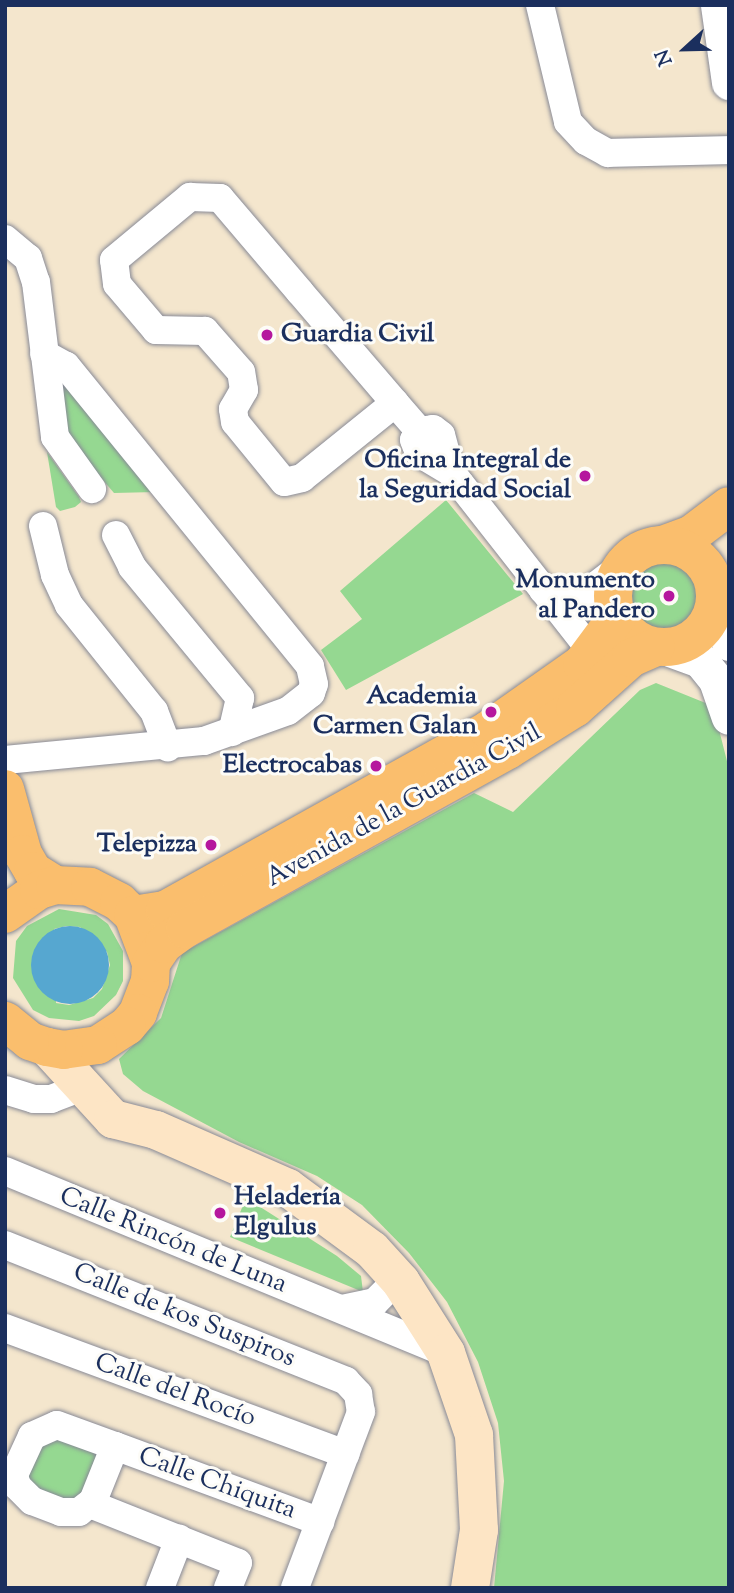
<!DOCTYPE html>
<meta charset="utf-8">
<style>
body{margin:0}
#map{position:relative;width:734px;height:1593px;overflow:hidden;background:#f4e6cd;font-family:"Sorts Mill Goudy",serif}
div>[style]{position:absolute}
.green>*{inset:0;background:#95d891}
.round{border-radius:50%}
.water>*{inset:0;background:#56a7d0}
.roads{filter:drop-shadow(0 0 2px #888a96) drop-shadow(0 0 2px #888a96)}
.minor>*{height:28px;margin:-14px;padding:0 14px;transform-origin:14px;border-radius:14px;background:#fff}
.tertiary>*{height:35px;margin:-17.5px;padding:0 17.5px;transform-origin:17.5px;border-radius:17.5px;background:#fff}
.secondary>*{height:38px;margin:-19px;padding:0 19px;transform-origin:19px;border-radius:19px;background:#fde5c5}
.primary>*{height:38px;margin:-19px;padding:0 19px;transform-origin:19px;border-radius:19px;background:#fabe6d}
.primary>.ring{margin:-19px;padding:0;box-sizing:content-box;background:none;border:38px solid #fabe6d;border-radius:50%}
.dots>*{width:19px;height:19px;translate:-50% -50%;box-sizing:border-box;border:4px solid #fdfcf7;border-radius:50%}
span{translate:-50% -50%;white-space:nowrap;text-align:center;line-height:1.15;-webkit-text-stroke:6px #fdfcf7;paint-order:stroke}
.poi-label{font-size:26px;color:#1b2f5e;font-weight:700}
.left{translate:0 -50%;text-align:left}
.right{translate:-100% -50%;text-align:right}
.street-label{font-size:26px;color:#1b2f5e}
.frame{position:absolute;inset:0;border:7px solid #1b2f5e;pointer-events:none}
.north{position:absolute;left:650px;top:14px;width:70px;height:70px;-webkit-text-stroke:5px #fdfcf7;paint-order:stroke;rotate:248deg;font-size:19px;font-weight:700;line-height:28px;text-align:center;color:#1b2f5e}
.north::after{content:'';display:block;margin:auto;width:24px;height:32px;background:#1b2f5e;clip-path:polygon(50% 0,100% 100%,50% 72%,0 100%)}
</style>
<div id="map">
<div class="green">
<i style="clip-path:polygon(61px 380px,155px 492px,114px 493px,79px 452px,67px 432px)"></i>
<i style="clip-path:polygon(47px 452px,79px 497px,81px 502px,75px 507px,60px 511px,56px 507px)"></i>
<i style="clip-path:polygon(446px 500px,523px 594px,346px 690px,321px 650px,362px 619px,340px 591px)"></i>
<i class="round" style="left:632px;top:562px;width:68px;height:68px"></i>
<i style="clip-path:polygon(656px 683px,713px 706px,729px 769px,729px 1588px,494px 1588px,504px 1481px,498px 1423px,478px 1362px,447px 1302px,409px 1253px,362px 1205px,317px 1176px,239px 1142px,143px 1091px,123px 1074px,119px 1059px,161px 1018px,182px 953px,474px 793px,513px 812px,640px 690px)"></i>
<i style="clip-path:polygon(evenodd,59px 909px,96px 915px,108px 924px,123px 951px,123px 981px,116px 995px,94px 1016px,79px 1021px,49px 1018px,33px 1010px,13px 978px,16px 941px,27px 926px,59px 909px,66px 926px,80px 927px,107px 952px,110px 965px,102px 989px,93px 998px,69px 1005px,56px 1003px,54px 929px,66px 926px)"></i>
<i style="clip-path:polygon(246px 1198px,337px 1256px,361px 1276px,363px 1292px,230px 1237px)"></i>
<i style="clip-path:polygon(32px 1436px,115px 1446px,87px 1507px,24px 1494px)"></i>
</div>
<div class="water">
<i class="round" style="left:31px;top:926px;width:78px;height:78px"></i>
</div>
<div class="roads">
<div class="minor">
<i style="left:540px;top:5px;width:120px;rotate:76.5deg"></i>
<i style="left:568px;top:122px;width:26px;rotate:47deg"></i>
<i style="left:586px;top:141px;width:25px;rotate:29deg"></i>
<i style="left:608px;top:153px;width:121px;rotate:-1.4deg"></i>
<i style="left:5px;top:239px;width:30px;rotate:40deg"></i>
<i style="left:28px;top:258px;width:25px;rotate:72deg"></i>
<i style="left:36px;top:282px;width:156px;rotate:83deg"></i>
<i style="left:55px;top:437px;width:64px;rotate:54.6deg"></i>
<i style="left:395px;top:403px;width:119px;rotate:141.1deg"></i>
<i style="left:302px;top:478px;width:18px;rotate:167deg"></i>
<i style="left:284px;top:482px;width:77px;rotate:-129.2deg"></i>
<i style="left:235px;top:422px;width:13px;rotate:-99deg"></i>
<i style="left:233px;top:409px;width:22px;rotate:-60deg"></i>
<i style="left:244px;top:390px;width:18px;rotate:-99deg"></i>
<i style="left:241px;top:372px;width:55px;rotate:-131.3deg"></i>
<i style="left:205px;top:331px;width:49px;rotate:-178.8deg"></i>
<i style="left:156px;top:330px;width:60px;rotate:-130.3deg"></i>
<i style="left:117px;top:284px;width:24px;rotate:-97deg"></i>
<i style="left:114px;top:260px;width:99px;rotate:-39.7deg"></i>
<i style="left:190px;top:197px;width:30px;rotate:2deg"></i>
<i style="left:220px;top:198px;width:123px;rotate:49.6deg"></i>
<i style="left:300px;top:292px;width:146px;rotate:49.4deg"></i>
<i style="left:395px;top:403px;width:37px;rotate:49deg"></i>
<i style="left:451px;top:472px;width:38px;rotate:-105deg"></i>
<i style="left:441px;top:435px;width:10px;rotate:-143deg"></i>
<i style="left:433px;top:429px;width:14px;rotate:172deg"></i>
<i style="left:419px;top:431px;width:10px;rotate:119deg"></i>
<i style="left:414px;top:440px;width:14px;rotate:69deg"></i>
<i style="left:419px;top:453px;width:37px;rotate:31deg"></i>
<i style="left:451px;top:472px;width:230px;rotate:51.9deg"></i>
<i style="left:43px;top:526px;width:50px;rotate:76.2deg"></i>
<i style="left:55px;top:575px;width:33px;rotate:65deg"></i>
<i style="left:69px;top:605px;width:136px;rotate:51.3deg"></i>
<i style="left:154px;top:711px;width:39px;rotate:69deg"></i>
<i style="left:116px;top:535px;width:36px;rotate:63deg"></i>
<i style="left:132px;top:567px;width:170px;rotate:50.5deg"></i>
<i style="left:240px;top:698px;width:35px;rotate:103deg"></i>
<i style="left:543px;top:590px;width:42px;rotate:5.4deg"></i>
<i style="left:585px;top:594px;width:49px;rotate:-37.6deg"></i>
<i style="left:5px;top:760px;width:200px;rotate:-5.5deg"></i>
<i style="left:204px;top:741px;width:89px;rotate:-19.7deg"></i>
<i style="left:288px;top:711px;width:29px;rotate:-38deg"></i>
<i style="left:311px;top:693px;width:9px;rotate:-72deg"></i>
<i style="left:314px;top:684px;width:18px;rotate:-103deg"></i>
<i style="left:310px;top:666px;width:387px;rotate:-129.1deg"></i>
<i style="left:66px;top:366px;width:25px;rotate:-151deg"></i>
<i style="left:5px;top:1090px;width:30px;rotate:17deg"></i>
<i style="left:34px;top:1099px;width:17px"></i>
<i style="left:51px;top:1099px;width:33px;rotate:-21deg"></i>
<i style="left:5px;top:1171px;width:477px;rotate:22.4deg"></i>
<i style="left:5px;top:1245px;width:367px;rotate:21.7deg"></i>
<i style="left:346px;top:1381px;width:18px;rotate:47deg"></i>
<i style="left:358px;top:1394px;width:18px;rotate:81deg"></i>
<i style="left:361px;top:1412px;width:188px;rotate:110.6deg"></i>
<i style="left:342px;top:1309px;width:34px;rotate:-12deg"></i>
<i style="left:375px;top:1302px;width:33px;rotate:-45deg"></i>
<i style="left:5px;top:1328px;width:363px;rotate:20.3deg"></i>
<i style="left:115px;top:1446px;width:59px;rotate:111.8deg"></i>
<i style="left:93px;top:1501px;width:18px;rotate:142deg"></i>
<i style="left:79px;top:1512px;width:18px;rotate:180deg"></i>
<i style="left:61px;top:1512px;width:31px;rotate:-159deg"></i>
<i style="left:32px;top:1501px;width:21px;rotate:-135deg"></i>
<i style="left:17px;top:1486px;width:11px;rotate:-105deg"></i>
<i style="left:14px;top:1475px;width:43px;rotate:-65.2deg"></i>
<i style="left:32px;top:1436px;width:27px;rotate:-24deg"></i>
<i style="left:57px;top:1425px;width:62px;rotate:19.9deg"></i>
<i style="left:115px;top:1446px;width:219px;rotate:20.3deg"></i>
<i style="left:90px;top:1504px;width:159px;rotate:21.7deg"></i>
<i style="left:238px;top:1563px;width:27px;rotate:112deg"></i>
<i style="left:160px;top:1588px;width:53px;rotate:-68.8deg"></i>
</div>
<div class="tertiary">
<i style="left:718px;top:5px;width:78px;rotate:81.9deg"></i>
<i style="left:716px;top:598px;width:47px;rotate:73.9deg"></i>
<i style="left:667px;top:648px;width:35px;rotate:20deg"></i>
<i style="left:700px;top:660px;width:26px;rotate:51deg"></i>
<i style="left:716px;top:680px;width:39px;rotate:71deg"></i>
</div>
<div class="secondary">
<i style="left:47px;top:1047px;width:98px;rotate:47.5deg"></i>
<i style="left:113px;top:1119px;width:44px;rotate:14.3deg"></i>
<i style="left:156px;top:1130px;width:144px;rotate:23.7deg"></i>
<i style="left:288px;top:1188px;width:104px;rotate:36.4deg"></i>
<i style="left:372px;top:1250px;width:43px;rotate:47.8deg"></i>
<i style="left:401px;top:1282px;width:84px;rotate:57.6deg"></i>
<i style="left:446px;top:1353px;width:87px;rotate:71.1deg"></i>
<i style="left:474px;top:1435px;width:95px;rotate:87deg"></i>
<i style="left:479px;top:1530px;width:59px;rotate:98.8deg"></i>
</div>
<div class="primary">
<i style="left:665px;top:544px;width:29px;rotate:-20deg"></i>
<i style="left:692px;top:534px;width:46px;rotate:-37.1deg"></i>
<i class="ring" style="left:613px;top:545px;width:64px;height:64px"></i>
<i style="left:5px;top:789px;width:67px;rotate:74.5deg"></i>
<i style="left:23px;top:854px;width:20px;rotate:60deg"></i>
<i style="left:33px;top:871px;width:26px;rotate:32deg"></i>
<i style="left:5px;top:914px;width:42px;rotate:-35.2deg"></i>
<i style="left:39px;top:890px;width:17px;rotate:-17deg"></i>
<i style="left:55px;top:885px;width:35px;rotate:3deg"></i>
<i style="left:90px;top:887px;width:33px;rotate:27deg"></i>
<i style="left:119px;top:902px;width:19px;rotate:43deg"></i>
<i style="left:133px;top:915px;width:51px;rotate:69.4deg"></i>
<i style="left:151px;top:963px;width:18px;rotate:93deg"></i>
<i style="left:150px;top:981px;width:34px;rotate:111deg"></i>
<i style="left:138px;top:1013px;width:17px;rotate:130deg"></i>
<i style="left:127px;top:1026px;width:35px;rotate:147deg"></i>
<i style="left:98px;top:1045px;width:34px;rotate:172deg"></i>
<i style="left:64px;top:1050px;width:17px;rotate:-170deg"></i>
<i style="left:47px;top:1047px;width:18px;rotate:-161deg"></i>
<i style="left:30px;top:1041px;width:32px;rotate:-141deg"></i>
<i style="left:133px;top:915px;width:32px;rotate:-9deg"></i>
<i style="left:165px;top:910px;width:370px;rotate:-29.1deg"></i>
<i style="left:488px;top:730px;width:115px;rotate:-35.1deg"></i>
<i style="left:582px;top:664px;width:59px;rotate:-53.3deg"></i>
<i style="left:151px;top:963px;width:23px;rotate:-56deg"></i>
<i style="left:164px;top:944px;width:26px;rotate:-36deg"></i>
<i style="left:185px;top:929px;width:369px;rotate:-29deg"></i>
<i style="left:508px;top:750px;width:79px;rotate:-32.1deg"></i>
<i style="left:575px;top:708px;width:75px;rotate:-41.8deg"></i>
<i style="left:631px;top:658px;width:27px;rotate:-24deg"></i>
</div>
</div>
<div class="dots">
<i style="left:267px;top:335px;background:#b5179e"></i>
<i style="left:585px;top:476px;background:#b5179e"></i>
<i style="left:669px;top:596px;background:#b5179e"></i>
<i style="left:491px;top:712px;background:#b5179e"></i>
<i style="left:376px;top:766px;background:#b5179e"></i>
<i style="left:211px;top:845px;background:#b5179e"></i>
<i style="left:220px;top:1213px;background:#b5179e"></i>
</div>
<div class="poi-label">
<span class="left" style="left:281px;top:335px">Guardia Civil</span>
<span class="right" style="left:571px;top:476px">Oficina Integral de<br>la Seguridad Social</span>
<span class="right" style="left:655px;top:596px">Monumento<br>al Pandero</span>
<span class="right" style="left:477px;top:712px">Academia<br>Carmen Galan</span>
<span class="right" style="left:362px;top:766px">Electrocabas</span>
<span class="right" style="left:197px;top:845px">Telepizza</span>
<span class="left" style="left:234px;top:1213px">Heladería<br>Elgulus</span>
</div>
<div class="street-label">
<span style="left:404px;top:806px;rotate:-29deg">Avenida de la Guardia Civil</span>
<span style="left:173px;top:1241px;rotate:22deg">Calle Rincón de Luna</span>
<span style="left:184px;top:1316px;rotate:22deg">Calle de kos Suspiros</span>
<span style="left:175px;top:1391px;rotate:20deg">Calle del Rocío</span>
<span style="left:217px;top:1484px;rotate:20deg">Calle Chiquita</span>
</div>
<div class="frame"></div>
<div class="north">N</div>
</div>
